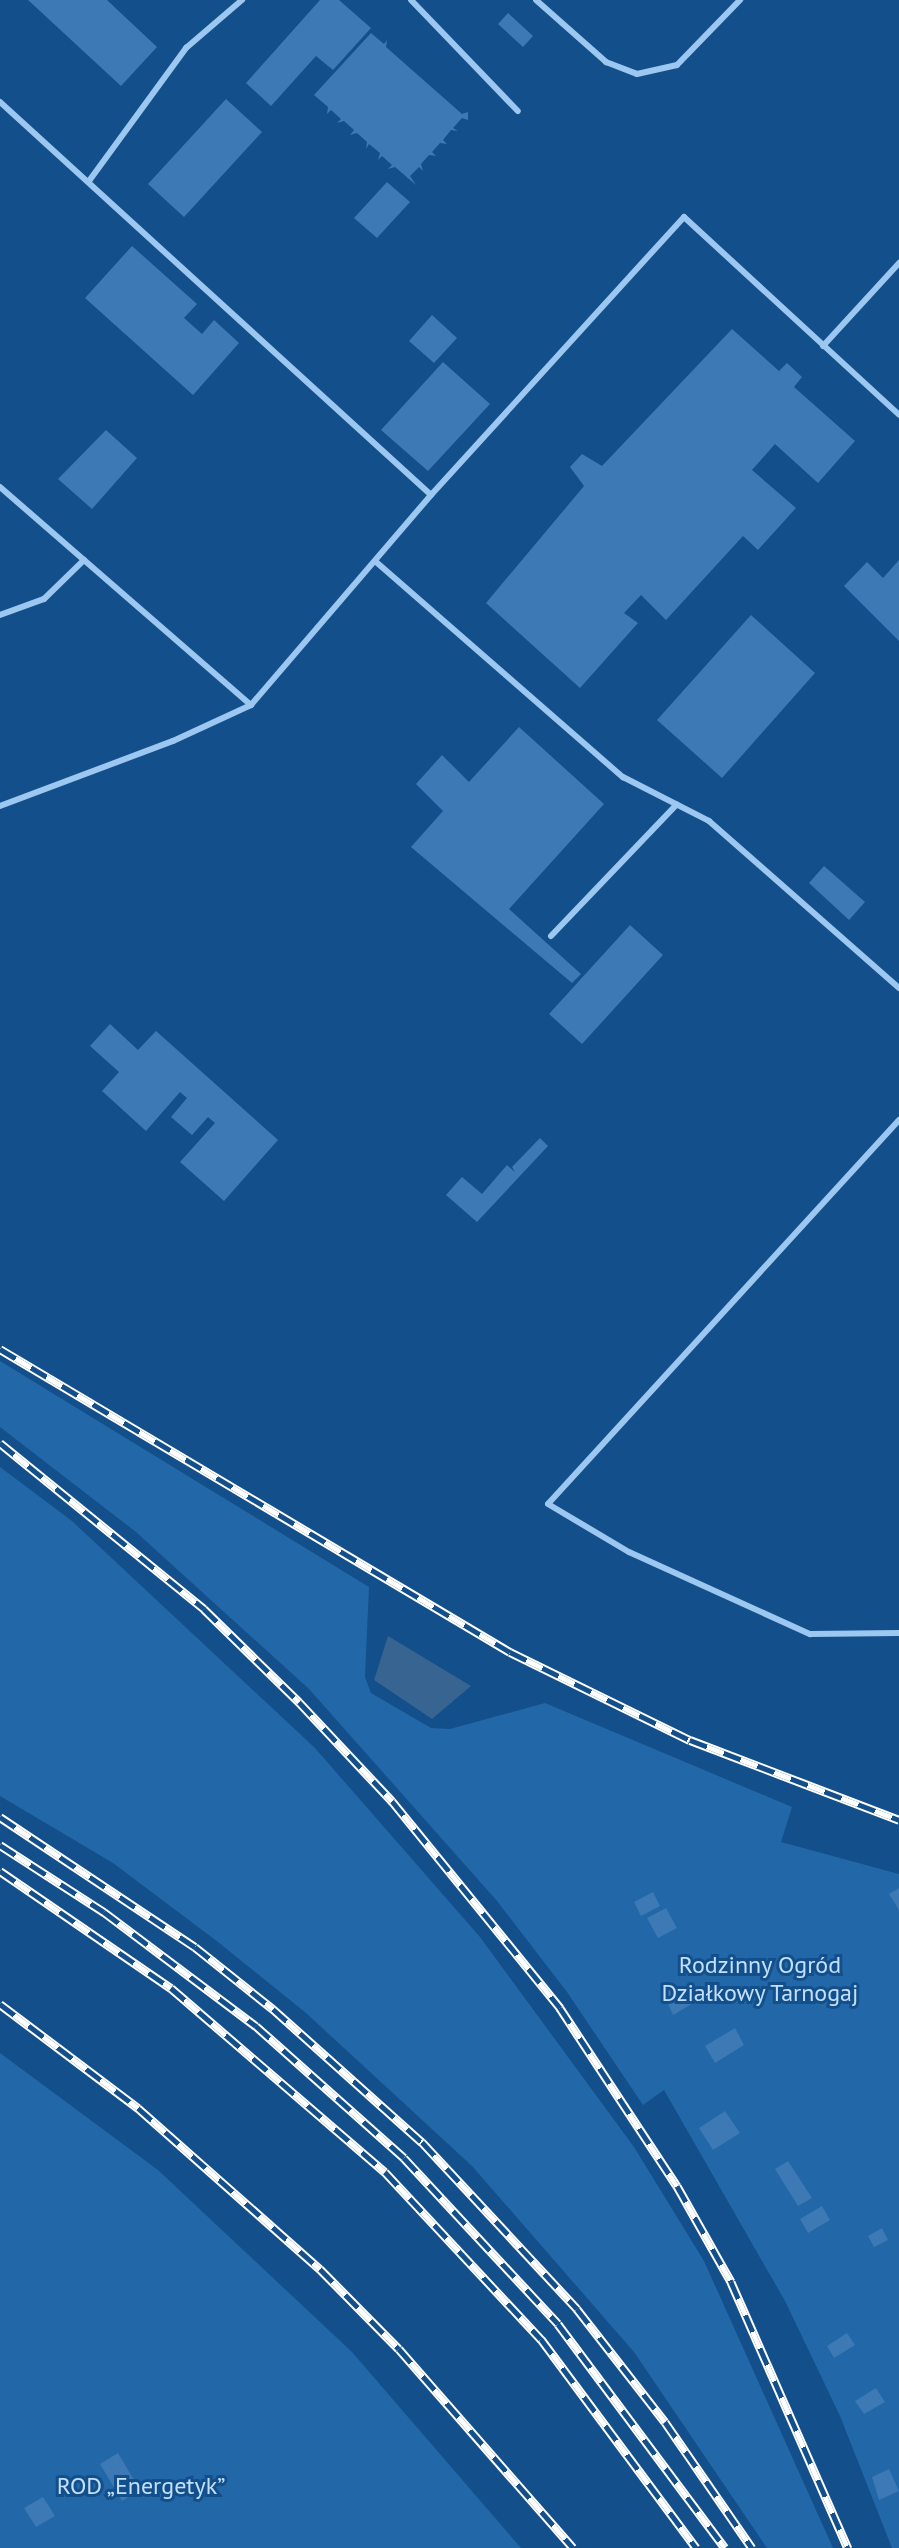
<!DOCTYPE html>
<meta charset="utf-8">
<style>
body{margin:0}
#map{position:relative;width:899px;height:2548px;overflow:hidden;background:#134f8b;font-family:"PT Sans",sans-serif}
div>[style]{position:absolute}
.green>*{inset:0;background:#2267a8}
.water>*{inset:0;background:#376490}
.building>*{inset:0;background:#3c79b5}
.lane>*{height:6px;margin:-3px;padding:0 3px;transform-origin:3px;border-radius:3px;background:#9bc7f0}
.rail>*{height:9px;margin-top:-4.5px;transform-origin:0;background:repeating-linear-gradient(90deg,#134f8b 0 18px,#fff 0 36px);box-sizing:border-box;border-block:2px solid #fff}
span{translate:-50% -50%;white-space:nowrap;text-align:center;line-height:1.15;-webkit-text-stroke:6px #134f8b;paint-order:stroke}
.park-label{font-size:24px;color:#c2e0fc}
</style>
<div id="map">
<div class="green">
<i style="clip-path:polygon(0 1361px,369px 1587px,365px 1677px,371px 1693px,431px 1728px,450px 1729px,545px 1703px,792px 1807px,781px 1842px,899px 1874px,899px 2548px,892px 2548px,840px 2416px,785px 2301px,664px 2090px,643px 2105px,567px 1992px,497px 1901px,309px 1689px,136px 1532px,0 1427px)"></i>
<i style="clip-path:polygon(0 1467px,72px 1521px,315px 1748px,480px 1937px,634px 2147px,704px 2261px,833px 2548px,767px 2548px,634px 2352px,472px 2166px,306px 2013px,218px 1942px,113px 1863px,0 1796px)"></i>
<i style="clip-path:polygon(0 2053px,158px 2170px,352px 2352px,521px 2548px,0 2548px)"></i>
</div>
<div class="water">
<i style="clip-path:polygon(388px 1636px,471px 1686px,432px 1719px,374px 1680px)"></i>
</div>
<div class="building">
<i style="clip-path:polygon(28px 0,107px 0,157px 47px,121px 86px)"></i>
<i style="clip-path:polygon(320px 0,339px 0,371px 28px,333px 70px,316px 56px,271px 106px,246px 83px)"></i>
<i style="clip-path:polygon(508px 13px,533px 36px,523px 47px,498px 24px)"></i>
<i style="clip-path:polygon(371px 33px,384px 44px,387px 40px,386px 47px,462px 114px,468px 112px,468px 120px,462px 118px,453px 128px,458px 131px,451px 130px,443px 140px,447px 144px,440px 143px,432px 152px,436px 156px,429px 155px,421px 164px,423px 171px,419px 167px,410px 176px,416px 185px,395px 167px,388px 169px,392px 165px,382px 156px,378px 160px,380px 153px,369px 144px,366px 149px,367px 142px,357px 133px,350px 135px,354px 130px,344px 121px,337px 123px,341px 119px,331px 110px,327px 114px,328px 107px,314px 95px)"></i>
<i style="clip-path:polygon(226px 99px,262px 132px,184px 217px,148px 184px)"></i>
<i style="clip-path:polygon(387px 182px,410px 202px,377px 238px,354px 218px)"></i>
<i style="clip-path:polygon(132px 246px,197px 304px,184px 318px,202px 334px,214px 320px,239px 343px,193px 395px,85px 298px)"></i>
<i style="clip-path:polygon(432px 315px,457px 338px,434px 363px,409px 341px)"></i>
<i style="clip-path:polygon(732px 329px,779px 371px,787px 363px,802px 377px,794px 387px,855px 441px,818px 483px,775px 444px,752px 470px,796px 508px,758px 550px,743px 536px,666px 620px,641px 595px,624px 613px,638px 623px,580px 688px,486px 603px,584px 486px,570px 467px,582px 454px,602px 466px)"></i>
<i style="clip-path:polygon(443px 362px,490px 404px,428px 471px,381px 430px)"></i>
<i style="clip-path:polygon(106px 430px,137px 458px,92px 509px,58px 479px)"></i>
<i style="clip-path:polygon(899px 560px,899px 641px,844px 586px,867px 562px,883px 578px)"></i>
<i style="clip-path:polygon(751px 615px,815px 673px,722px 778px,657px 720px)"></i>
<i style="clip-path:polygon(519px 727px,604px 804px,509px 909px,581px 974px,572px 983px,411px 847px,443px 811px,416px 784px,442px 755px,469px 782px)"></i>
<i style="clip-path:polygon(824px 866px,865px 902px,849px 920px,809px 883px)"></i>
<i style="clip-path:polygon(630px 925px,663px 955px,582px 1044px,549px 1014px)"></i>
<i style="clip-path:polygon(110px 1024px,138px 1050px,156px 1031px,278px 1140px,224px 1201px,180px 1162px,215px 1123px,208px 1117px,192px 1135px,171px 1117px,187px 1098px,180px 1092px,146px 1131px,102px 1091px,119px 1072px,90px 1046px)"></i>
<i style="clip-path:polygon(540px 1138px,548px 1146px,477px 1222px,446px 1195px,462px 1177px,482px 1194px,507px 1165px,515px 1172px,512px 1167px)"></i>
<i style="clip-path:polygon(899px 1888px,899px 1910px,889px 1894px)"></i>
<i style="clip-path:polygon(653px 1892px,660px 1906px,641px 1916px,634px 1902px)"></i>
<i style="clip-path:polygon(666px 1908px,677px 1928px,658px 1938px,647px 1918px)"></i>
<i style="clip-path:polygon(671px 1982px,683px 1995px,697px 1987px,702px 1998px,673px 2015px,661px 1988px)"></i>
<i style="clip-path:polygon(735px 2028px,744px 2045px,715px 2063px,705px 2046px)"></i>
<i style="clip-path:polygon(725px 2111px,740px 2133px,713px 2150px,699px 2128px)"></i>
<i style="clip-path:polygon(788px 2161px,812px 2198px,798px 2206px,775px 2169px)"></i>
<i style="clip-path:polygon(822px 2206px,830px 2220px,808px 2233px,800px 2219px)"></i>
<i style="clip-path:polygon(882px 2228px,888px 2240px,874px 2247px,868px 2236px)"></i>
<i style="clip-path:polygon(847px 2333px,855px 2345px,834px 2358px,827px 2346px)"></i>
<i style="clip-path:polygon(876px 2388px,885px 2402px,864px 2414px,855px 2401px)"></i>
<i style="clip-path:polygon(118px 2453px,140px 2490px,122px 2501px,100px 2464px)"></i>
<i style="clip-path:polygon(889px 2469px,899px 2491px,879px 2500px,872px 2477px)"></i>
<i style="clip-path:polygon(43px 2497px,55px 2516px,36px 2527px,24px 2508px)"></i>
</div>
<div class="lane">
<i style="left:411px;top:0;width:154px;rotate:46.1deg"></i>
<i style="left:536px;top:0;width:94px;rotate:41.5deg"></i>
<i style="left:606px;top:62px;width:33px;rotate:21deg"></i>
<i style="left:637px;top:74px;width:41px;rotate:-12.7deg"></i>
<i style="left:677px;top:65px;width:91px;rotate:-45.9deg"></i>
<i style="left:0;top:102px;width:583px;rotate:42.36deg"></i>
<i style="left:89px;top:181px;width:165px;rotate:-53.9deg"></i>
<i style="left:186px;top:48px;width:74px;rotate:-40.6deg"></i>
<i style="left:823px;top:346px;width:113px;rotate:-47.5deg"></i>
<i style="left:0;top:487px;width:332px;rotate:41deg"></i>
<i style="left:251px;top:705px;width:277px;rotate:-49.4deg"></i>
<i style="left:431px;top:495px;width:376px;rotate:-47.7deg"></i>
<i style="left:684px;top:217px;width:292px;rotate:42.6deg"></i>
<i style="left:375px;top:561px;width:329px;rotate:41.1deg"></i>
<i style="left:623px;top:777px;width:97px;rotate:27.1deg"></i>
<i style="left:709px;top:821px;width:253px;rotate:41.3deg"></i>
<i style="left:0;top:615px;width:47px;rotate:-20deg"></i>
<i style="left:44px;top:599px;width:56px;rotate:-44.3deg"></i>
<i style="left:0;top:806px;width:185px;rotate:-20.6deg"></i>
<i style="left:173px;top:741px;width:86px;rotate:-24.8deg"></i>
<i style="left:551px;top:936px;width:182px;rotate:-46.3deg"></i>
<i style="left:899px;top:1120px;width:520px;rotate:132.43deg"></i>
<i style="left:548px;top:1504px;width:94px;rotate:30.7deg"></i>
<i style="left:629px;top:1552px;width:199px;rotate:24.4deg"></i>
<i style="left:810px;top:1634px;width:89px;rotate:-0.6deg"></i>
</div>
<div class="rail">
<i style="left:0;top:1349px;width:593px;rotate:30.72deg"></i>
<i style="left:510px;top:1652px;width:200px;rotate:26.1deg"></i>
<i style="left:690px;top:1740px;width:224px;rotate:20.9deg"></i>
<i style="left:0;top:1443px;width:263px;rotate:39.1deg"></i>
<i style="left:204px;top:1609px;width:133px;rotate:44.4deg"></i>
<i style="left:299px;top:1702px;width:136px;rotate:46.8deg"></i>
<i style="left:392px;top:1801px;width:267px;rotate:50.9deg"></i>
<i style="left:560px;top:2008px;width:213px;rotate:56.7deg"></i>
<i style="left:677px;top:2186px;width:110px;rotate:60.6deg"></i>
<i style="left:731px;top:2282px;width:291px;rotate:66.3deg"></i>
<i style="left:0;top:1817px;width:234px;rotate:33.7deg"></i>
<i style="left:195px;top:1947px;width:100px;rotate:38.5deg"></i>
<i style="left:273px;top:2009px;width:200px;rotate:41.8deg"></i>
<i style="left:422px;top:2142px;width:228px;rotate:47.1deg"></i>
<i style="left:577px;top:2309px;width:143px;rotate:52.1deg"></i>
<i style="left:665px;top:2422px;width:153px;rotate:55.4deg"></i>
<i style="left:0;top:1845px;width:124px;rotate:32.8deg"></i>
<i style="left:104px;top:1912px;width:190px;rotate:36.9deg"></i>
<i style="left:256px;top:2026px;width:198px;rotate:41.7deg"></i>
<i style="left:404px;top:2158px;width:226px;rotate:47.1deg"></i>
<i style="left:558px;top:2324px;width:279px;rotate:53.3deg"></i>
<i style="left:0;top:1871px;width:207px;rotate:34.4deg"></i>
<i style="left:171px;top:1988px;width:282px;rotate:40.7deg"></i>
<i style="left:385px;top:2172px;width:229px;rotate:47deg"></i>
<i style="left:541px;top:2339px;width:260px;rotate:53.4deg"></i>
<i style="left:0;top:2004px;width:173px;rotate:37deg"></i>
<i style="left:138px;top:2108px;width:243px;rotate:41.5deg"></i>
<i style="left:320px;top:2269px;width:112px;rotate:45.4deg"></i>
<i style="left:399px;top:2349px;width:264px;rotate:48.8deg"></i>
</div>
<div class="park-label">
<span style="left:760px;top:1979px">Rodzinny Ogród<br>Działkowy Tarnogaj</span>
<span style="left:141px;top:2486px">ROD „Energetyk”</span>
</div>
</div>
